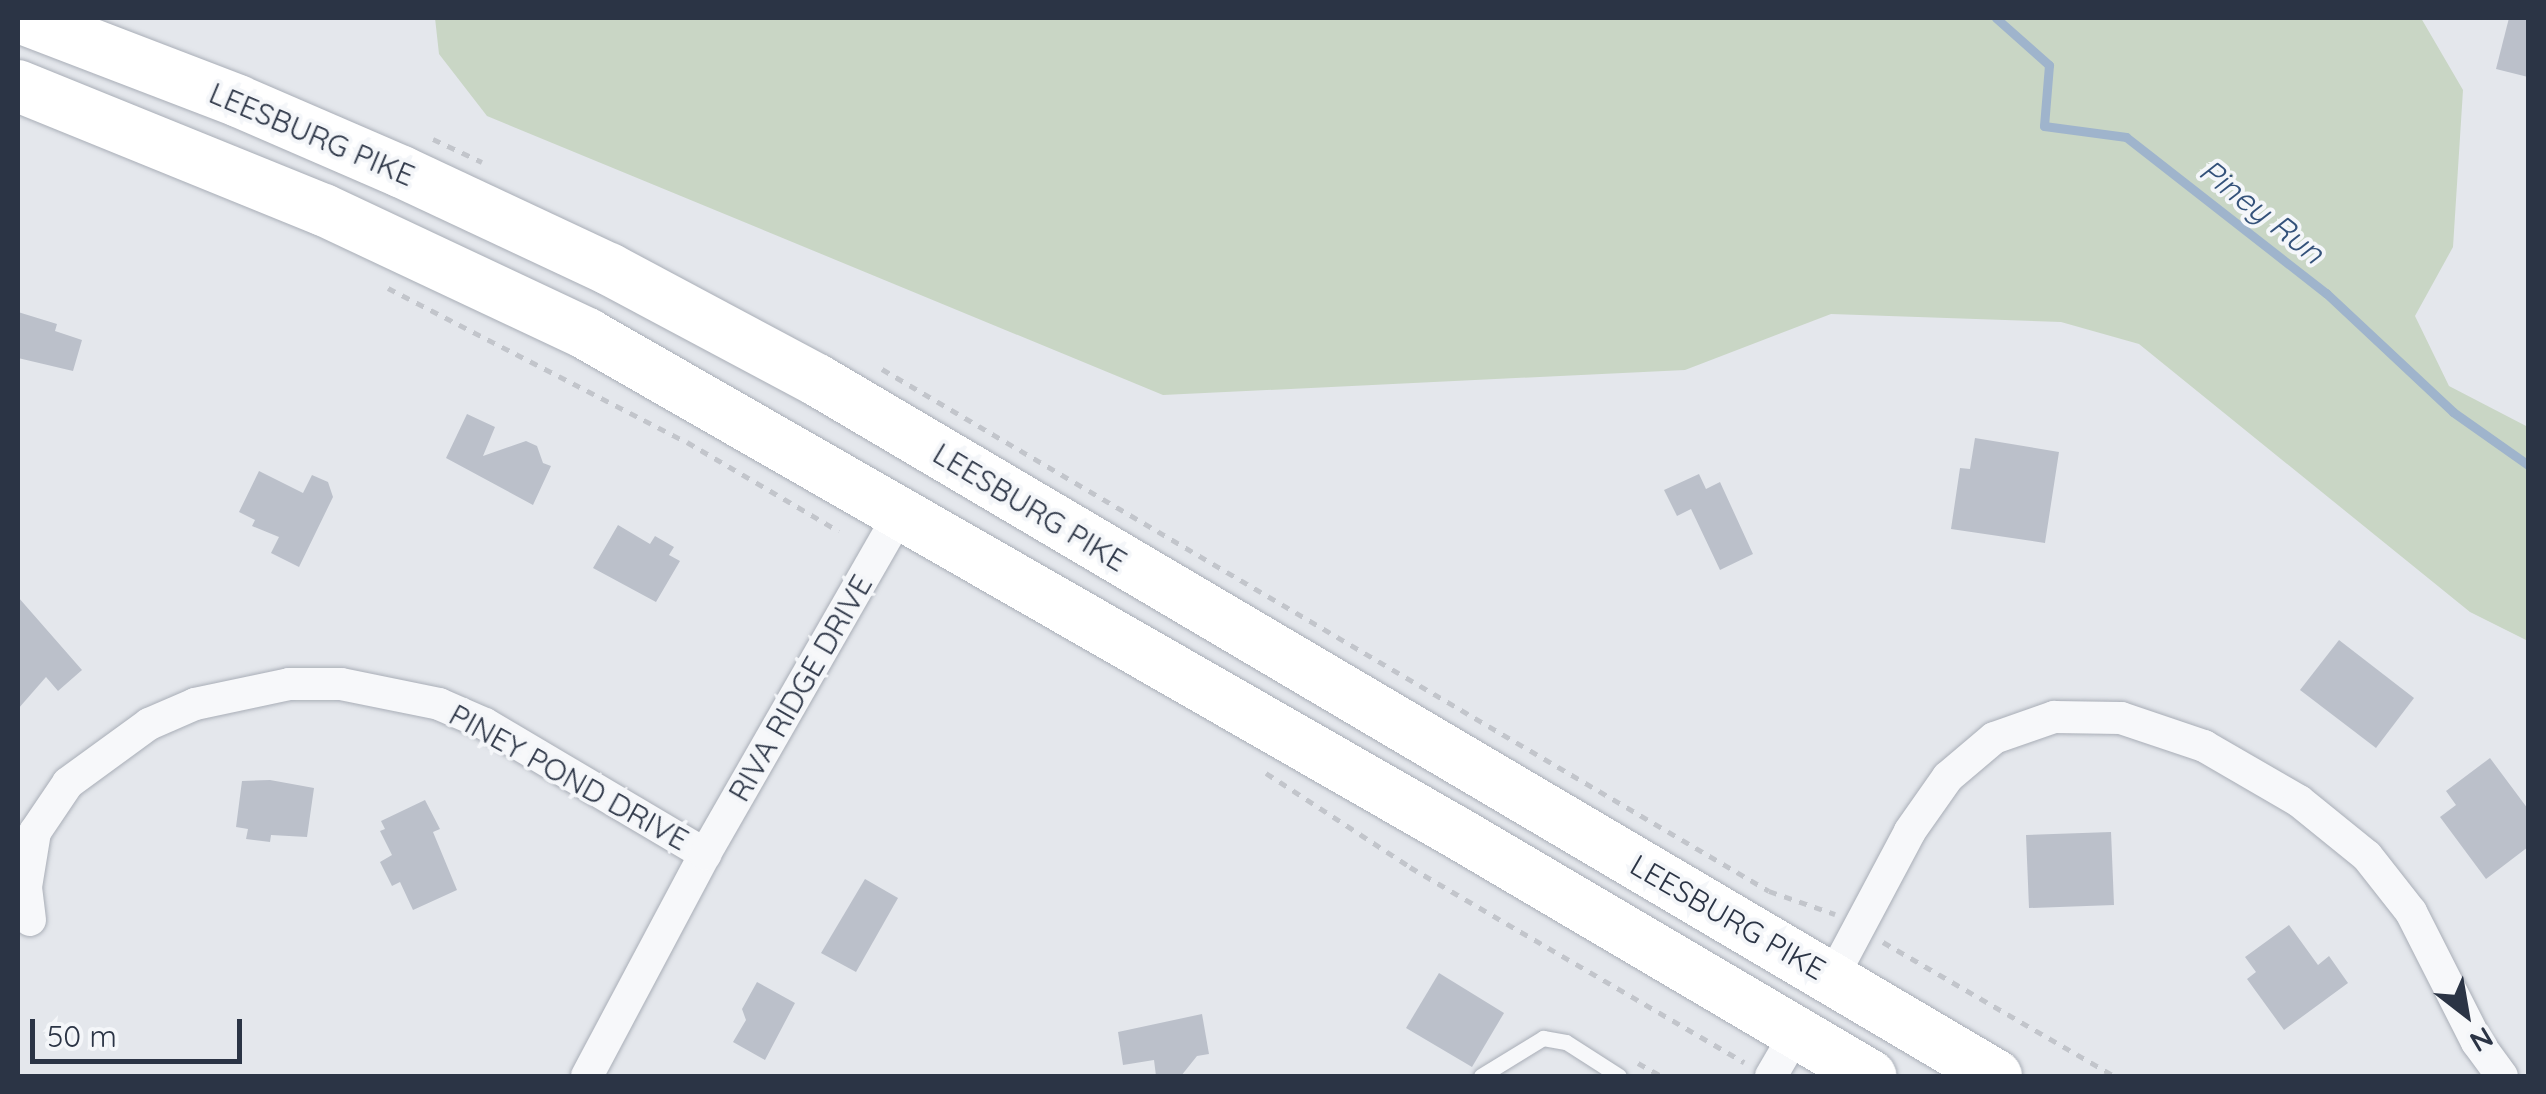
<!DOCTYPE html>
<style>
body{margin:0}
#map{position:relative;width:2546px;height:1094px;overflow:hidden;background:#e4e7ec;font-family:Quicksand,sans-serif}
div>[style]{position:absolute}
.green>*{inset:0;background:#c9d6c5}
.stream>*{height:9px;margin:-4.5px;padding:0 4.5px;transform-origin:4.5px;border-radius:4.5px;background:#9fb4cc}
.building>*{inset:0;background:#bbc0ca}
.path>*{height:5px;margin-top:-2.5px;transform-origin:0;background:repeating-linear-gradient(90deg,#c2c5cb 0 8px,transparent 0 16px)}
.roads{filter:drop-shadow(0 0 2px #a9aeb7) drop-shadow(0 0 2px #a9aeb7)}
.service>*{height:15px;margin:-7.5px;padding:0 7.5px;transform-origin:7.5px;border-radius:7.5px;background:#f7f8fa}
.minor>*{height:32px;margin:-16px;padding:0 16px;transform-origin:16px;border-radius:16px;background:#f7f8fa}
.trunk>*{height:52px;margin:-26px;padding:0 26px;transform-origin:26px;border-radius:26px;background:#fff}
span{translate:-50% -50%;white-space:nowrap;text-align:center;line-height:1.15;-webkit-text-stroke:8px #f4f6f9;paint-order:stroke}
.street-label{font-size:30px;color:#2b3445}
.water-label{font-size:32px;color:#34527a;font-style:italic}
.frame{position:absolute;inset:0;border:20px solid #2b3445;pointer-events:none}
.north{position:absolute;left:2416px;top:964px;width:100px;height:100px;-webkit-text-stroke:8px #f4f6f9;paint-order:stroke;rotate:149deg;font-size:28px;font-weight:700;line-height:40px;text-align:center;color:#2b3445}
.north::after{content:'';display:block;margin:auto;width:35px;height:45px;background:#2b3445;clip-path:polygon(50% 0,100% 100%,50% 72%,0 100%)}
.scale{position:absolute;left:30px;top:1019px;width:212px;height:45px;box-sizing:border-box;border:5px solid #2b3445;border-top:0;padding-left:12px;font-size:30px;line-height:35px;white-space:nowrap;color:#2b3445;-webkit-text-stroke:8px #f4f6f9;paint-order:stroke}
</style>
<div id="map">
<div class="green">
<i style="clip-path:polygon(435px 18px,2421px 18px,2463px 90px,2453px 247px,2415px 316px,2449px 386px,2528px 427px,2528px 641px,2470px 612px,2139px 344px,2061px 322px,1831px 314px,1685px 370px,1163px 395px,487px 116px,439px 54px)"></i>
</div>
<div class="stream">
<i style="left:1996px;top:18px;width:71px;rotate:41.6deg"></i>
<i style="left:2049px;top:65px;width:61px;rotate:94.7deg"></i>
<i style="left:2044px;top:126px;width:83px;rotate:7.6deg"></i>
<i style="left:2126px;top:137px;width:254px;rotate:38deg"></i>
<i style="left:2326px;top:293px;width:174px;rotate:43.1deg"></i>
<i style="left:2453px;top:412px;width:92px;rotate:35.2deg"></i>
</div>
<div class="building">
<i style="clip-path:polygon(2509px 18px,2528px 20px,2528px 77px,2496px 69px)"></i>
<i style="clip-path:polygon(18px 312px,57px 324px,55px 331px,82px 340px,73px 371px,18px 358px)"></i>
<i style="clip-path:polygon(467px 414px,495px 427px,483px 456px,526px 441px,537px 446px,543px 463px,551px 466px,533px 505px,446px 458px)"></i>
<i style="clip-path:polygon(1975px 438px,2059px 452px,2045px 543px,1951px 529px,1960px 468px,1970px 469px)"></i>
<i style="clip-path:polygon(259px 471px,303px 493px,312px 475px,328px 482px,333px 497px,299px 567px,271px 553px,279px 537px,252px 526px,255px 520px,239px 512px)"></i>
<i style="clip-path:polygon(1699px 474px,1706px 489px,1720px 482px,1753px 554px,1720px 570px,1691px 509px,1677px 516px,1664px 490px)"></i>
<i style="clip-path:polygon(618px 525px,650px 544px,655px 536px,674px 547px,669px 555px,680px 561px,656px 602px,593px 568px)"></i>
<i style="clip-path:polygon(18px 597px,82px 670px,58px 691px,46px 677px,18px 709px)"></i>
<i style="clip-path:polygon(2339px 640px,2414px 698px,2376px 748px,2300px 690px)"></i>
<i style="clip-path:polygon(2490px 758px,2528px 809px,2528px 847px,2486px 879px,2440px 817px,2456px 805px,2446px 791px)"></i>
<i style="clip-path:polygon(270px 780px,314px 788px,307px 837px,271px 835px,270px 842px,246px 839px,248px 829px,236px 827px,242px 781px)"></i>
<i style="clip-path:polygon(425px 800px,440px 829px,433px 832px,457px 890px,413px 910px,400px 882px,392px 886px,380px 862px,392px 855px,380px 831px,385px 829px,381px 821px)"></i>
<i style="clip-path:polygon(2111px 832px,2114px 905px,2029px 908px,2026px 835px)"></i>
<i style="clip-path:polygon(865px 879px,898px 898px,856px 972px,821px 953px)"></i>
<i style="clip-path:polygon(2289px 925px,2318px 965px,2329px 956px,2348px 983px,2284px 1030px,2247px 979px,2256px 972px,2245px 957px)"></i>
<i style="clip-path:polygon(1439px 973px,1504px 1013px,1472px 1067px,1406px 1028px)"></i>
<i style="clip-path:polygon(757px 982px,795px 1003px,765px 1060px,733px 1042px,746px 1020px,742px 1009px)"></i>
<i style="clip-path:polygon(1202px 1014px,1209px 1054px,1197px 1056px,1181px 1076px,1156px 1076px,1154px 1060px,1123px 1065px,1118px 1032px)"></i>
</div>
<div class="path">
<i style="left:433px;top:139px;width:54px;rotate:25.1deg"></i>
<i style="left:388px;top:288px;width:336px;rotate:27.3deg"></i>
<i style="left:687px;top:442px;width:176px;rotate:30.4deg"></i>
<i style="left:882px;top:369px;width:1029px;rotate:30.48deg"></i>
<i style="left:1769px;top:891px;width:70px;rotate:19.2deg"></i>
<i style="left:1266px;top:773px;width:172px;rotate:33.1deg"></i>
<i style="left:1410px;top:867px;width:387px;rotate:30.3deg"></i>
<i style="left:1883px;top:942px;width:267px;rotate:30.1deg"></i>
<i style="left:1638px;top:1063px;width:26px;rotate:29deg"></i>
</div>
<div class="roads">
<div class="service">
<i style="left:1481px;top:1076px;width:73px;rotate:-31.5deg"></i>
<i style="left:1543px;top:1038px;width:23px;rotate:10deg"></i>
<i style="left:1566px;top:1042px;width:63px;rotate:32.7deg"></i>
</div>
<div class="minor">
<i style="left:30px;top:920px;width:33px;rotate:-97deg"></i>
<i style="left:26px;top:887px;width:56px;rotate:-80.7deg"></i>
<i style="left:35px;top:832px;width:59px;rotate:-56deg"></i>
<i style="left:68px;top:783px;width:100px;rotate:-36.1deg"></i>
<i style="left:149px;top:724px;width:50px;rotate:-23.5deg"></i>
<i style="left:195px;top:704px;width:96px;rotate:-12deg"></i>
<i style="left:289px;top:684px;width:52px"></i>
<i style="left:341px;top:684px;width:100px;rotate:11.5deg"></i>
<i style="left:439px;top:704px;width:50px;rotate:23.5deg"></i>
<i style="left:485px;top:724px;width:256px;rotate:30.6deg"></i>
<i style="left:1832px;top:978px;width:166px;rotate:-62deg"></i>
<i style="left:1910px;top:831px;width:66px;rotate:-54.9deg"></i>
<i style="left:1948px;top:777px;width:60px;rotate:-40.3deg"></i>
<i style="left:1994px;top:738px;width:64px;rotate:-19.3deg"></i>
<i style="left:2054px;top:717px;width:67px;rotate:0.9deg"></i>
<i style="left:2121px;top:718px;width:88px;rotate:18.6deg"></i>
<i style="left:2204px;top:746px;width:110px;rotate:30.1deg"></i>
<i style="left:2299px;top:801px;width:87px;rotate:39deg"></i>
<i style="left:2367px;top:856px;width:71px;rotate:51.8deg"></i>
<i style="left:2411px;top:912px;width:146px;rotate:63.1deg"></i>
<i style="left:2477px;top:1042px;width:42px;rotate:53.7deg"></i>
<i style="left:587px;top:1076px;width:251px;rotate:-62deg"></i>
<i style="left:705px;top:854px;width:394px;rotate:-60.2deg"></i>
<i style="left:1771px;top:1076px;width:50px;rotate:-59.8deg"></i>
</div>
<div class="trunk">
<i style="left:22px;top:18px;width:231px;rotate:21deg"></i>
<i style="left:238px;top:101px;width:179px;rotate:23.4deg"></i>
<i style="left:402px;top:172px;width:229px;rotate:25.1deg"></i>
<i style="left:609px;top:269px;width:236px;rotate:28.1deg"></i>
<i style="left:817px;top:380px;width:1369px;rotate:30.55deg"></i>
<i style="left:18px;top:86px;width:330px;rotate:22.1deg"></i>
<i style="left:324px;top:210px;width:291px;rotate:25.2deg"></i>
<i style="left:587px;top:334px;width:1002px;rotate:29.82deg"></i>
<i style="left:1456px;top:832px;width:481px;rotate:30.5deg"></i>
</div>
</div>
<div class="street-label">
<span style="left:312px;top:134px;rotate:23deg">LEESBURG PIKE</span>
<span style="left:1030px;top:507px;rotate:31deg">LEESBURG PIKE</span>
<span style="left:800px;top:688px;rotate:-60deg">RIVA RIDGE DRIVE</span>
<span style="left:569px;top:777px;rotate:29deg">PINEY POND DRIVE</span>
<span style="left:1728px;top:917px;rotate:30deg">LEESBURG PIKE</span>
</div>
<div class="water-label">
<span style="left:2262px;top:211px;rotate:38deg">Piney Run</span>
</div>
<div class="frame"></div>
<div class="north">N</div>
<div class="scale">50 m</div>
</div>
